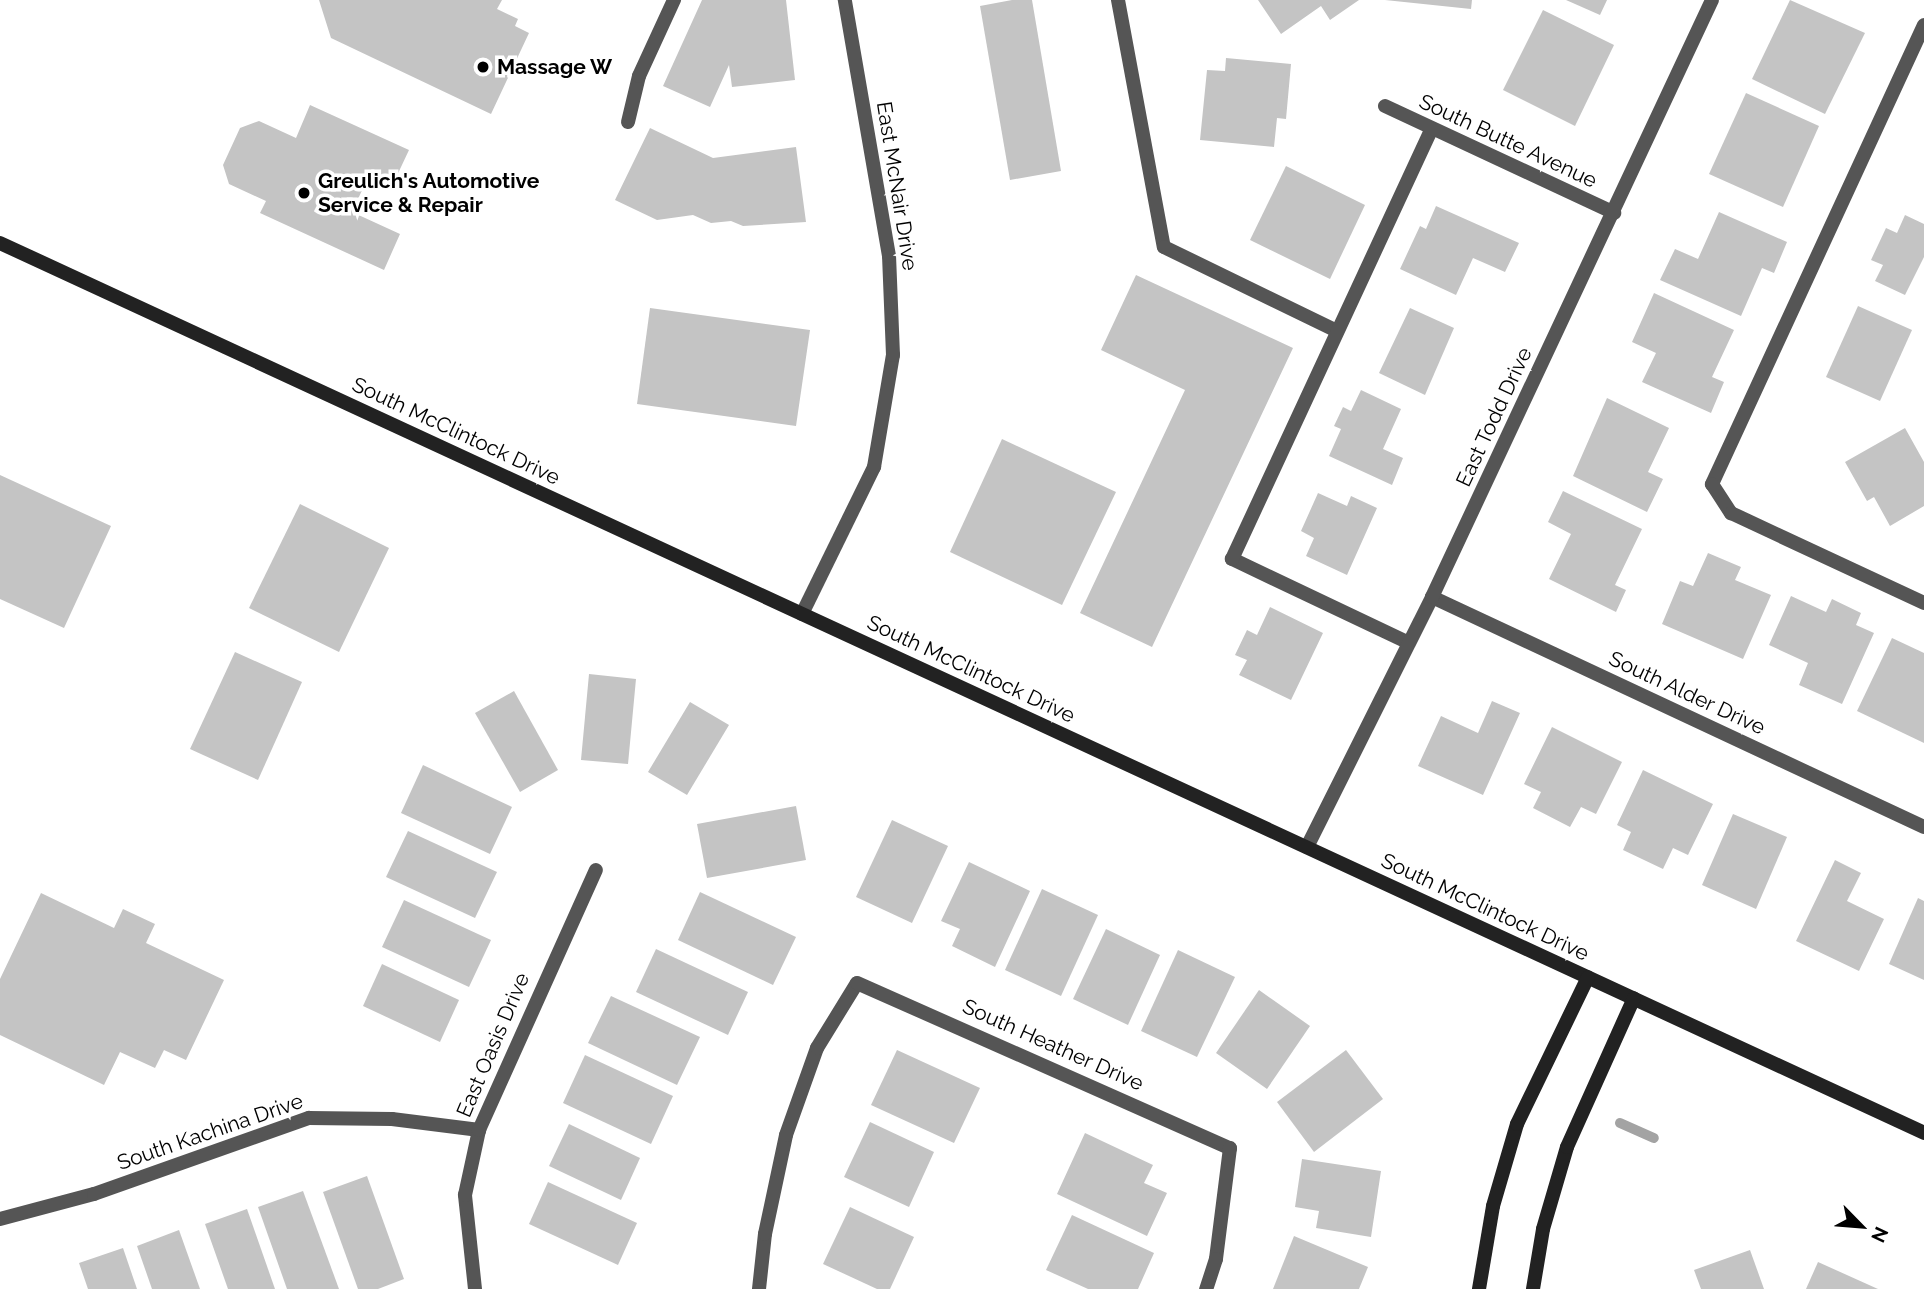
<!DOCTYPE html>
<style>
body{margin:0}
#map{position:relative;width:1924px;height:1289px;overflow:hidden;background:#fff;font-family:Raleway,sans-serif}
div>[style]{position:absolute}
.stream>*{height:10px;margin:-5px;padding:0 5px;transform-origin:5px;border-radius:5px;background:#a3a3a3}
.building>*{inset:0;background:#c4c4c4}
.lane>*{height:14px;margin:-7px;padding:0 7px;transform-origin:7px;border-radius:7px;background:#555}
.street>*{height:14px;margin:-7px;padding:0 7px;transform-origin:7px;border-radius:7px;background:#555}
.secondary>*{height:14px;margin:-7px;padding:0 7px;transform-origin:7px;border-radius:7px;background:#222}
.dots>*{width:19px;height:19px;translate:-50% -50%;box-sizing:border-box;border:4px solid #fff;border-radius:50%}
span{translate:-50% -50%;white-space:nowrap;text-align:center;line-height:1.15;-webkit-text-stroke:7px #fff;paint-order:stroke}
.poi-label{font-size:21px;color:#000;font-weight:700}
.left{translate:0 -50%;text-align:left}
.street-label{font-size:21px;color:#000}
.north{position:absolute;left:1826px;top:1191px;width:70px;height:70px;-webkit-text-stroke:5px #fff;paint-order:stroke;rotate:115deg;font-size:19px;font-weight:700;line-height:28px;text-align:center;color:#000}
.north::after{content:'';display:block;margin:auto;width:24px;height:32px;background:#000;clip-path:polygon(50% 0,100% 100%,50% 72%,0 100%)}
</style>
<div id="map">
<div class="stream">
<i style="left:1620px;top:1123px;width:37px;rotate:24deg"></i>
</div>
<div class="building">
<i style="clip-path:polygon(319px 0,502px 0,497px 9px,518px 19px,515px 26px,529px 33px,491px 114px,331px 38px)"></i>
<i style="clip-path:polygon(702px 0,786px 0,795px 80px,732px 87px,729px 65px,710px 107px,663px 86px)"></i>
<i style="clip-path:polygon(1012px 0,1032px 0,1061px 171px,1010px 180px,980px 6px)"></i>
<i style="clip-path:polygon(1258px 0,1359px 0,1330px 20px,1321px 6px,1281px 34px)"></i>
<i style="clip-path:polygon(1385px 0,1472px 0,1471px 9px)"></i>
<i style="clip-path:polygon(1566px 0,1607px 0,1600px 15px)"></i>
<i style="clip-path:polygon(1790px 0,1865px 33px,1825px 114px,1752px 79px)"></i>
<i style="clip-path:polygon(1543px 10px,1614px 45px,1575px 126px,1503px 90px)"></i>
<i style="clip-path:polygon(1226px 58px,1291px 64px,1286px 119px,1277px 118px,1274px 147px,1200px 140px,1207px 70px,1225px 71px)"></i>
<i style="clip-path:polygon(1746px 93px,1819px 126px,1783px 207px,1709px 174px)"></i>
<i style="clip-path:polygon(310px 105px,409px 150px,393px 184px,370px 173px,352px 212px,400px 234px,384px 270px,260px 213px,266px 201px,229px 184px,223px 165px,240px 128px,259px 121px,296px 138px)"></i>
<i style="clip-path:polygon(650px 128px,713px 158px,796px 147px,806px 222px,743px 226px,731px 221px,711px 223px,693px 215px,657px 220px,615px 200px)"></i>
<i style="clip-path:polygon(1286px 166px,1365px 205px,1330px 279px,1250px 240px)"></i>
<i style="clip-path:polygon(1436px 206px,1519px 243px,1505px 272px,1473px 258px,1456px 295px,1400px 269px,1420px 226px,1426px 229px)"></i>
<i style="clip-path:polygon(1719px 212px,1787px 242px,1774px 273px,1762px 268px,1741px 316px,1660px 280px,1675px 249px,1698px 259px)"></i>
<i style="clip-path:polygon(1905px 215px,1924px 224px,1924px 257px,1905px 295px,1875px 281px,1883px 265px,1871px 260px,1886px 228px,1897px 233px)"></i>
<i style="clip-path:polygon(1136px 275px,1293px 348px,1152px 647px,1080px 613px,1185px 390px,1101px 350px)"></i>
<i style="clip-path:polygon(1654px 293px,1734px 330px,1712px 377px,1724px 382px,1711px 413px,1642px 382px,1656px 353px,1632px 342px)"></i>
<i style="clip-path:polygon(1858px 306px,1912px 330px,1880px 401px,1826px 377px)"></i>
<i style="clip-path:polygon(650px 308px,810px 330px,796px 426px,637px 404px)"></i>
<i style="clip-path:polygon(1410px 308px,1454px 328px,1425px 395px,1379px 373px)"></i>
<i style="clip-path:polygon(1361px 390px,1401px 409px,1383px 449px,1403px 458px,1392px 485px,1329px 456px,1341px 429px,1334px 426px,1343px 407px,1351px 411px)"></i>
<i style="clip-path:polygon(1607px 398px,1669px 428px,1648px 472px,1663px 479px,1647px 512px,1573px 476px)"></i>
<i style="clip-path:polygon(1905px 428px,1924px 462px,1924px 506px,1890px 526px,1874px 497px,1867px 501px,1845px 462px)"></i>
<i style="clip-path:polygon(1002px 439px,1116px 492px,1062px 605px,950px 552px)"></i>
<i style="clip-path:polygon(0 475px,111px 526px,64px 628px,0 599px)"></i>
<i style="clip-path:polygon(1563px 491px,1642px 529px,1615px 585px,1626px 590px,1616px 612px,1549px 579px,1571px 534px,1548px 522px)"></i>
<i style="clip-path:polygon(1318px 493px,1347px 506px,1351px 496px,1377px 508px,1347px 575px,1306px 556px,1314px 538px,1301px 531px)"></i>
<i style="clip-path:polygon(300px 504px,389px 548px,339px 652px,249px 608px)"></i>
<i style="clip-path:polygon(1708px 553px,1741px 567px,1735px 580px,1771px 595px,1743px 659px,1662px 624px,1680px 581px,1693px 586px)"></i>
<i style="clip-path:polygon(1791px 596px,1826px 612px,1832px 599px,1861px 613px,1856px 625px,1874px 633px,1842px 704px,1799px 685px,1808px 663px,1769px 645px)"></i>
<i style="clip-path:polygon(1270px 607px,1323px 633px,1291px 700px,1239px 675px,1247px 660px,1235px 655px,1247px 630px,1257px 635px)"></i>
<i style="clip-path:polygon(1892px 638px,1924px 653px,1924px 743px,1857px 711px)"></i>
<i style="clip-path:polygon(235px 652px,302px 682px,258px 780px,190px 749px)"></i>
<i style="clip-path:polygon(589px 674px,636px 679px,628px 764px,581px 760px)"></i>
<i style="clip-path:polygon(514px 691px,558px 770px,520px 792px,475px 713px)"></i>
<i style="clip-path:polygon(1492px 701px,1520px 713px,1483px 795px,1418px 766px,1441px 716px,1478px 733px)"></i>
<i style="clip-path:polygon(690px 702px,729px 725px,687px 795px,648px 772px)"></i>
<i style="clip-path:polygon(1552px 727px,1622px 762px,1596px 814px,1581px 807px,1570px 827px,1533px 808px,1541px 792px,1524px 784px)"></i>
<i style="clip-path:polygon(423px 765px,512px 807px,490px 854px,401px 813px)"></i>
<i style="clip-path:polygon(1643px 770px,1713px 804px,1688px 855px,1673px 848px,1663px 869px,1623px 850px,1631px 832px,1617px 825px)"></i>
<i style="clip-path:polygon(796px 806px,806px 860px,707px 878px,697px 824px)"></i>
<i style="clip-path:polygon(1733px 814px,1787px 837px,1756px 909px,1702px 885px)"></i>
<i style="clip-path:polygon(892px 820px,948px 846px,912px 923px,856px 897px)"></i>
<i style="clip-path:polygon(408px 831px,497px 872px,475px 918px,386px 877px)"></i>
<i style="clip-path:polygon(1835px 860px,1861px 873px,1847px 901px,1884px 919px,1859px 971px,1796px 941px)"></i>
<i style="clip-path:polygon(969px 862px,1030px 891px,995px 967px,952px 946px,960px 929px,941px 921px)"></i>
<i style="clip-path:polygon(1042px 889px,1098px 915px,1061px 996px,1005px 970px)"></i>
<i style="clip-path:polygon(700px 892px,796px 937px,773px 985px,678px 940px)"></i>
<i style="clip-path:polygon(41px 893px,114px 928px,123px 909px,155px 924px,146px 943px,224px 980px,186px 1060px,164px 1050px,155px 1068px,120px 1052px,104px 1085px,0 1035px,0 979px)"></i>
<i style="clip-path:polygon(1918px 898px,1924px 901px,1924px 980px,1889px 964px)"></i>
<i style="clip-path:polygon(404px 900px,491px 940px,469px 987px,382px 947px)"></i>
<i style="clip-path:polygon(1106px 929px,1160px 955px,1128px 1025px,1073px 999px)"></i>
<i style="clip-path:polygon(656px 949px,748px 992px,728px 1035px,636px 992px)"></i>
<i style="clip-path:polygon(1178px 950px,1235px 977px,1197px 1057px,1141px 1031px)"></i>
<i style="clip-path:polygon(382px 964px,459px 1000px,440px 1042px,363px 1006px)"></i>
<i style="clip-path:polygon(1259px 990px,1310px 1026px,1267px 1089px,1216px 1053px)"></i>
<i style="clip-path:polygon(611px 996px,700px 1037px,677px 1085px,588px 1043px)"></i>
<i style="clip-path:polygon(897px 1050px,980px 1088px,954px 1143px,871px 1105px)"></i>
<i style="clip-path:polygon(1346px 1050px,1383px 1099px,1314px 1152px,1277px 1102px)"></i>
<i style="clip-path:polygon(585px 1055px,673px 1096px,651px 1144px,563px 1103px)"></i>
<i style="clip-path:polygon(870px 1122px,934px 1152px,909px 1207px,844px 1177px)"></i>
<i style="clip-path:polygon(569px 1124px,640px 1158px,621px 1200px,549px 1166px)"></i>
<i style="clip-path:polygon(1085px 1133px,1153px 1165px,1144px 1183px,1167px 1193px,1147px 1236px,1057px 1194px)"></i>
<i style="clip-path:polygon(1302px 1159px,1381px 1171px,1371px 1237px,1316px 1228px,1319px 1211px,1295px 1207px)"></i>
<i style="clip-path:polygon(367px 1176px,404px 1279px,378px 1289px,358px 1289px,323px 1192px)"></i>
<i style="clip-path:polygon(548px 1182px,637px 1223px,618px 1265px,529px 1224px)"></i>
<i style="clip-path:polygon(303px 1191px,339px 1289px,287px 1289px,258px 1207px)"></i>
<i style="clip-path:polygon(850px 1207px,914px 1237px,890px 1289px,877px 1289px,823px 1264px)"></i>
<i style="clip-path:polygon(247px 1209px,275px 1289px,228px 1289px,205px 1224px)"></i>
<i style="clip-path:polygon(1072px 1215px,1154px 1253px,1138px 1289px,1088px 1289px,1046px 1270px)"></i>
<i style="clip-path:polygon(179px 1230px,200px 1289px,152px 1289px,137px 1246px)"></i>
<i style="clip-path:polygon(1294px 1236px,1368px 1267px,1359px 1289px,1273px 1289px)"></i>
<i style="clip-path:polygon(123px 1248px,137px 1289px,88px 1289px,79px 1263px)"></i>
<i style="clip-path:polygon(1750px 1250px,1764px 1289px,1701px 1289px,1694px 1270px)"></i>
<i style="clip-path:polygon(1818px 1262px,1878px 1289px,1806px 1289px)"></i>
</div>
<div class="lane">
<i style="left:1118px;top:0;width:251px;rotate:79.5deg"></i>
<i style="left:1164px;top:247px;width:190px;rotate:25.9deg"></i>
<i style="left:1924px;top:25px;width:506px;rotate:114.79deg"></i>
<i style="left:1712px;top:484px;width:35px;rotate:57deg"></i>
<i style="left:1731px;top:513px;width:213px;rotate:25deg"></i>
<i style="left:628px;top:122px;width:47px;rotate:-76.6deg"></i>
<i style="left:639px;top:76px;width:84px;rotate:-65.3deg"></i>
<i style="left:1407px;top:642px;width:194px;rotate:-154.6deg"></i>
<i style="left:1232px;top:559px;width:474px;rotate:-65.1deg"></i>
</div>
<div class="street">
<i style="left:1385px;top:106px;width:253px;rotate:25deg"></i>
<i style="left:1432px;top:597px;width:543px;rotate:25.06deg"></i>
<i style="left:802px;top:614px;width:164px;rotate:-63.9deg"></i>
<i style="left:874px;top:467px;width:114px;rotate:-80.4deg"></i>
<i style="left:893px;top:355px;width:99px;rotate:-92.3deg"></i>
<i style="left:889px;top:256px;width:260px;rotate:-99.8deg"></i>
<i style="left:1307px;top:847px;width:280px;rotate:-63.4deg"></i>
<i style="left:1432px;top:597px;width:659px;rotate:-64.87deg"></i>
<i style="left:0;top:1219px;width:97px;rotate:-14.9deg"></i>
<i style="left:94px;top:1194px;width:228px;rotate:-19.5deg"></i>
<i style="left:309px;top:1118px;width:83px;rotate:0.7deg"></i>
<i style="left:392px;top:1119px;width:88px;rotate:7.2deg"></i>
<i style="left:475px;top:1289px;width:95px;rotate:-96.1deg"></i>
<i style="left:465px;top:1195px;width:66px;rotate:-77.8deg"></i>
<i style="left:479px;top:1130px;width:285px;rotate:-65.8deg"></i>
<i style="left:759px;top:1289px;width:55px;rotate:-83.8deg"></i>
<i style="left:765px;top:1234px;width:101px;rotate:-78deg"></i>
<i style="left:786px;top:1135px;width:92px;rotate:-70.4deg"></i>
<i style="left:817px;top:1048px;width:76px;rotate:-58.4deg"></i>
<i style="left:857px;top:983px;width:408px;rotate:23.9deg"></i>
<i style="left:1230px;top:1148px;width:112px;rotate:97.2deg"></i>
<i style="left:1216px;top:1259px;width:32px;rotate:108deg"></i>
</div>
<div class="secondary">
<i style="left:0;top:243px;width:2120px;rotate:24.82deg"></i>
<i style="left:1479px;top:1289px;width:84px;rotate:-80.4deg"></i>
<i style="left:1493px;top:1206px;width:85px;rotate:-73.7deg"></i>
<i style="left:1517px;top:1124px;width:163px;rotate:-64.2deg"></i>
<i style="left:1533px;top:1289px;width:61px;rotate:-80.5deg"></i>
<i style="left:1543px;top:1229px;width:85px;rotate:-73.7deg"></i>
<i style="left:1567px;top:1147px;width:163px;rotate:-65.8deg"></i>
</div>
<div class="dots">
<i style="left:483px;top:67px;background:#000"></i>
<i style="left:304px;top:193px;background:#000"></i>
</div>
<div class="poi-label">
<span class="left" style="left:497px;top:67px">Massage W</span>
<span class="left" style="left:318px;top:193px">Greulich's Automotive<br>Service &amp; Repair</span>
</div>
<div class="street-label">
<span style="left:1508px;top:141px;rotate:25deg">South Butte Avenue</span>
<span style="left:897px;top:186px;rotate:81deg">East McNair Drive</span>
<span style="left:1494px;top:417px;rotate:-65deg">East Todd Drive</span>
<span style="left:456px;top:431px;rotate:25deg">South McClintock Drive</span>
<span style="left:971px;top:669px;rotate:25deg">South McClintock Drive</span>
<span style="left:1687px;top:693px;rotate:25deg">South Alder Drive</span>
<span style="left:1485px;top:907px;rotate:25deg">South McClintock Drive</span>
<span style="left:493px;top:1045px;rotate:-67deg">East Oasis Drive</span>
<span style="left:1053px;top:1045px;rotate:24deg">South Heather Drive</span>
<span style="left:210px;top:1132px;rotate:-19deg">South Kachina Drive</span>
</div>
<div class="north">N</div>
</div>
